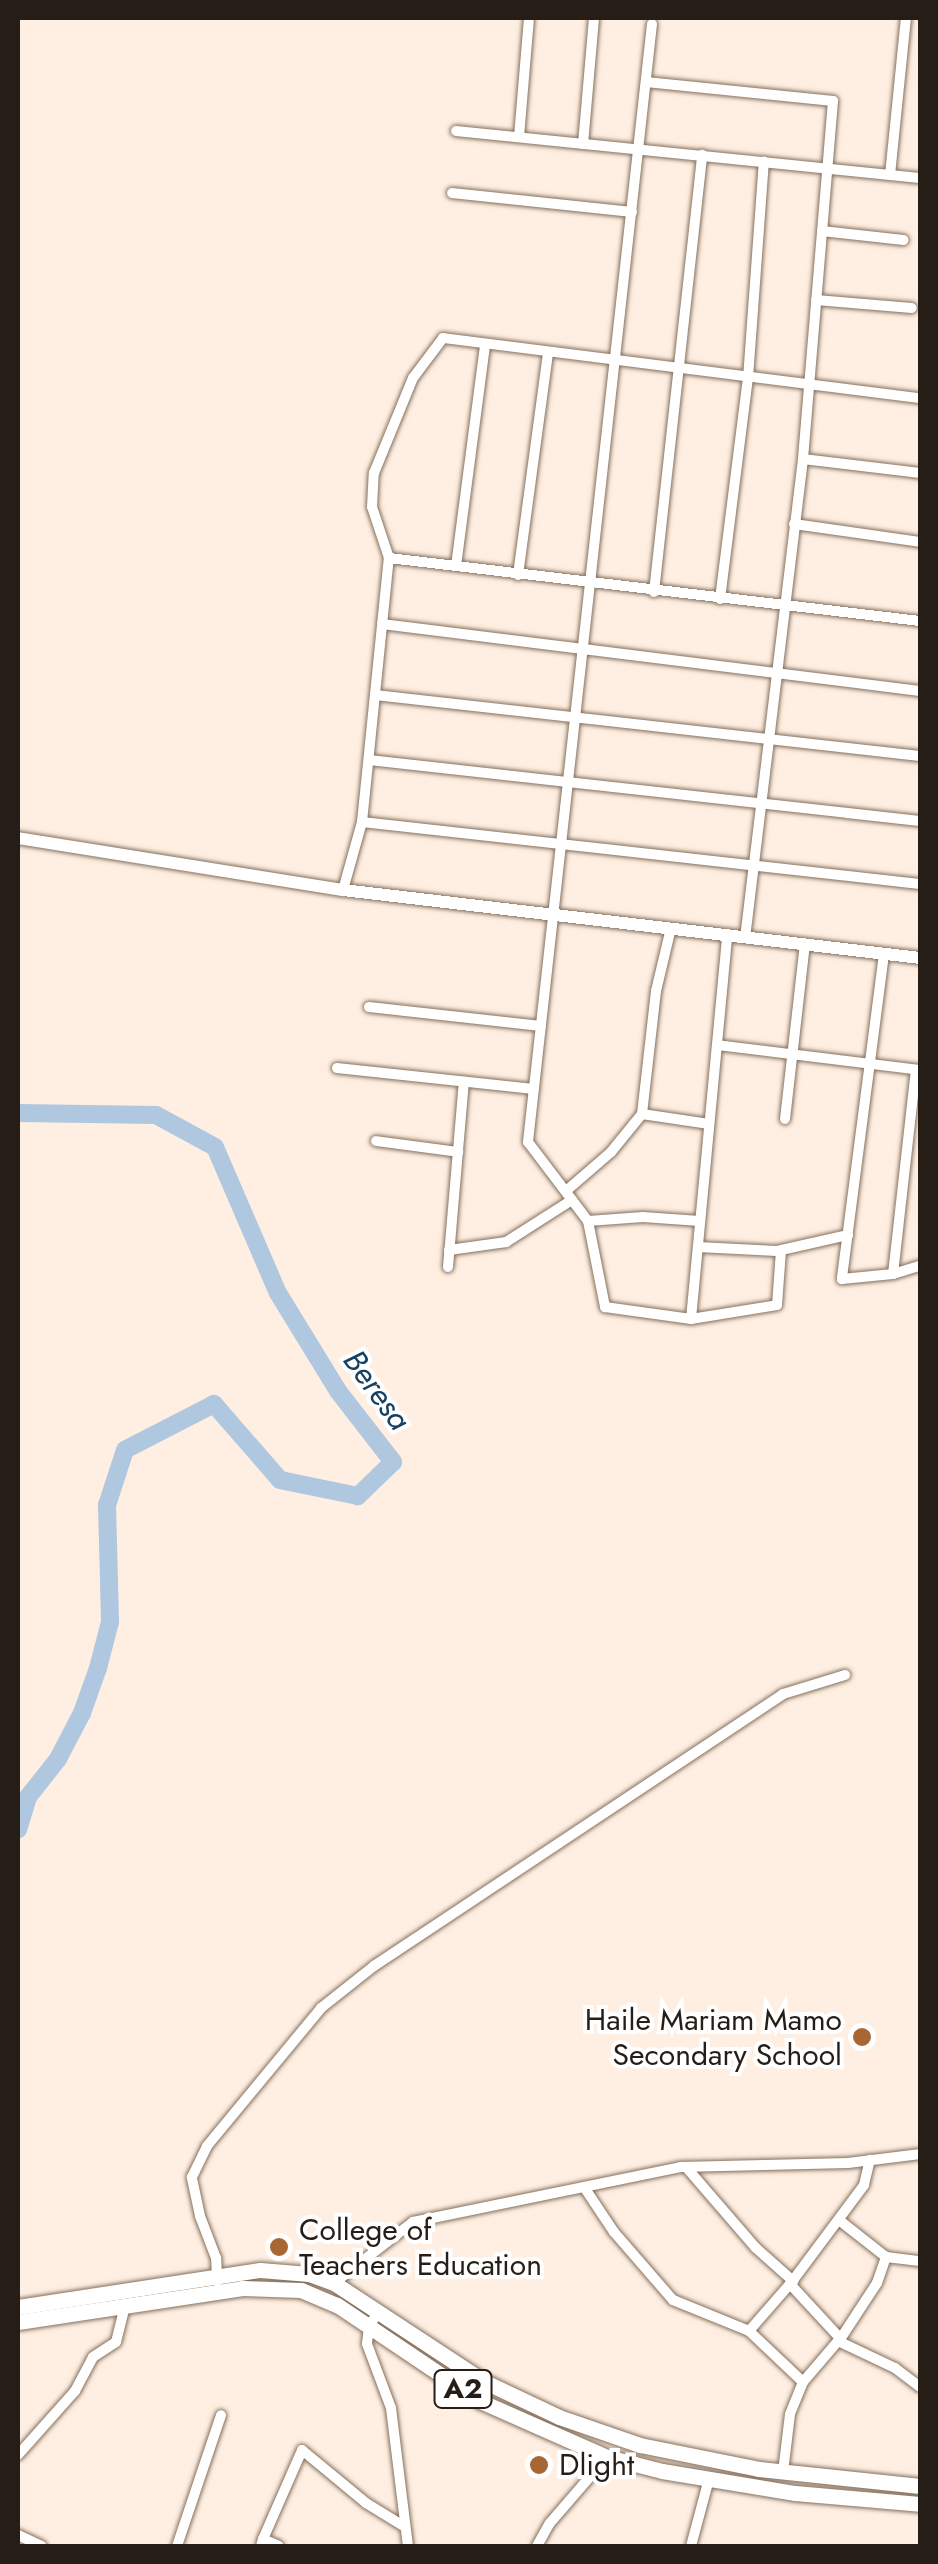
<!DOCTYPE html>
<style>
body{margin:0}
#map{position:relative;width:938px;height:2564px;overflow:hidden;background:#feefe2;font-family:Jost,sans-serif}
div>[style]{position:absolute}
.river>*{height:18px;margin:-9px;padding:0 9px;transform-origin:9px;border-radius:9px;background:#afc8e0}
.roads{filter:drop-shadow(0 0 2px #856f5c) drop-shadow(0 0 2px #856f5c)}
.minor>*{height:10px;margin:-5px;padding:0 5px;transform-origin:5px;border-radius:5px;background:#fff}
.tertiary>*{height:12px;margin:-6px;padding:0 6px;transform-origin:6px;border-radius:6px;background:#fff}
.trunk>*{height:15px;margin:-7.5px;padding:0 7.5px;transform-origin:7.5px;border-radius:7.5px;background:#fff}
.dots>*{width:28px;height:28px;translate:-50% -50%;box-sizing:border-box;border:5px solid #fff;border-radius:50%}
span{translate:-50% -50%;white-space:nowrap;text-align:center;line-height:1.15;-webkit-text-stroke:8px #fff;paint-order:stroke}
.shield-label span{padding:2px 8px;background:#fff;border:2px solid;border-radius:8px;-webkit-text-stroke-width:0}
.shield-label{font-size:28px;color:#261e16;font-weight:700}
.poi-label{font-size:30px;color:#261e16}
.right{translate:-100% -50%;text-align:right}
.left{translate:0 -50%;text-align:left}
.water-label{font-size:32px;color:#164061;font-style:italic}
.frame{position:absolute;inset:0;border:20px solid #261e16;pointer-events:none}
</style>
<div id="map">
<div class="river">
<i style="left:18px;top:1113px;width:138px;rotate:0.8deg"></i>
<i style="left:156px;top:1115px;width:67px;rotate:28.5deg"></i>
<i style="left:215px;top:1147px;width:159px;rotate:66.7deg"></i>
<i style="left:278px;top:1293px;width:115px;rotate:58.5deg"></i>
<i style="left:338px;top:1391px;width:90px;rotate:52.2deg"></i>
<i style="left:393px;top:1462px;width:49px;rotate:135.8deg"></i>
<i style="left:358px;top:1496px;width:80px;rotate:-168.4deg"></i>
<i style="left:280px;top:1480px;width:101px;rotate:-131deg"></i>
<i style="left:214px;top:1404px;width:100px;rotate:152.7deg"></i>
<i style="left:125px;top:1450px;width:58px;rotate:108.1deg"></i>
<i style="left:107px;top:1505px;width:117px;rotate:88.5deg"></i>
<i style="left:110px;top:1622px;width:48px;rotate:104.6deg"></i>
<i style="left:98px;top:1668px;width:48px;rotate:109.6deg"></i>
<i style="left:82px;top:1713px;width:52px;rotate:117.6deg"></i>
<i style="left:58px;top:1759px;width:48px;rotate:128.3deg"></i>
<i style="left:28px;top:1797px;width:34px;rotate:107deg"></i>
</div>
<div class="roads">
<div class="minor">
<i style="left:652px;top:24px;width:1125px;rotate:96.33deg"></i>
<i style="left:528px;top:1142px;width:99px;rotate:52.8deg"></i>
<i style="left:588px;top:1221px;width:88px;rotate:78.8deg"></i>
<i style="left:605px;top:1307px;width:87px;rotate:7.9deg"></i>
<i style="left:691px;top:1319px;width:386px;rotate:-84.6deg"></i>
<i style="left:646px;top:82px;width:188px;rotate:5.8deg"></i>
<i style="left:833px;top:101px;width:359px;rotate:94.8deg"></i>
<i style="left:803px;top:459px;width:482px;rotate:96.9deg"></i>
<i style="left:456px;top:131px;width:466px;rotate:5.8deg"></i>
<i style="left:519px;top:137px;width:119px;rotate:-85.2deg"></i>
<i style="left:583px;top:144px;width:126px;rotate:-85deg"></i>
<i style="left:890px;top:175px;width:158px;rotate:-84.2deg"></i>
<i style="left:452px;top:193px;width:181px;rotate:6deg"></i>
<i style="left:822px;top:231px;width:82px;rotate:6.3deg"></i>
<i style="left:816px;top:300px;width:96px;rotate:4.8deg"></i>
<i style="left:803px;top:459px;width:118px;rotate:6.8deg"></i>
<i style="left:794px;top:524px;width:127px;rotate:8.1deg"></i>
<i style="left:389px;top:558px;width:54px;rotate:-108.4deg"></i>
<i style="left:372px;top:507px;width:34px;rotate:-87deg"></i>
<i style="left:374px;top:473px;width:103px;rotate:-67.7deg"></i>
<i style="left:413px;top:378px;width:50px;rotate:-53.1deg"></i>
<i style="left:443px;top:338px;width:481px;rotate:7.2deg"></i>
<i style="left:456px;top:566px;width:223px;rotate:-82.5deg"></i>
<i style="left:518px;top:575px;width:223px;rotate:-82.3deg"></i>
<i style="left:654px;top:592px;width:440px;rotate:-83.7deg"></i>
<i style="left:720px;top:599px;width:223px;rotate:-82.8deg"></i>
<i style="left:748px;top:378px;width:217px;rotate:-85.8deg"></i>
<i style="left:382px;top:624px;width:542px;rotate:7.1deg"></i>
<i style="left:375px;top:695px;width:548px;rotate:6.39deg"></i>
<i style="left:369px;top:760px;width:554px;rotate:6.32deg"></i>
<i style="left:362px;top:822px;width:561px;rotate:6.34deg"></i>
<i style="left:343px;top:890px;width:71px;rotate:-74.4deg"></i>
<i style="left:362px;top:822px;width:265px;rotate:-84.2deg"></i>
<i style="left:389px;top:558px;width:535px;rotate:6.77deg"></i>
<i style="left:671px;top:928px;width:65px;rotate:103.4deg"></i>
<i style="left:656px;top:991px;width:124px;rotate:96.5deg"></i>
<i style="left:642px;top:1114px;width:68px;rotate:8.5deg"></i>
<i style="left:884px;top:954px;width:328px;rotate:97.4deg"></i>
<i style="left:842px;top:1279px;width:51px;rotate:-5.6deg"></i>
<i style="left:893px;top:1274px;width:205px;rotate:-83.6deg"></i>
<i style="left:369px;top:1007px;width:173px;rotate:6.3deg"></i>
<i style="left:717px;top:1045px;width:205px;rotate:7deg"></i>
<i style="left:337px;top:1068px;width:198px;rotate:6.1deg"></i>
<i style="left:785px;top:1119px;width:176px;rotate:-83.5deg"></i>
<i style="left:376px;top:1141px;width:83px;rotate:7.6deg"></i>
<i style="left:566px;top:1191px;width:60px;rotate:-40.9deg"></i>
<i style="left:611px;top:1152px;width:49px;rotate:-50.8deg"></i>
<i style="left:588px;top:1221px;width:55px;rotate:-4.2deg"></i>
<i style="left:643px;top:1217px;width:57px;rotate:4deg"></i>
<i style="left:698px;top:1247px;width:79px;rotate:2.9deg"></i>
<i style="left:777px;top:1251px;width:73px;rotate:-12.7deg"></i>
<i style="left:449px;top:1250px;width:58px;rotate:-8deg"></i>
<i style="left:506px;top:1242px;width:78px;rotate:-32.5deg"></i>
<i style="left:448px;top:1267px;width:186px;rotate:-85.1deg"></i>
<i style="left:893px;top:1274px;width:28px;rotate:-17deg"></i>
<i style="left:691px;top:1319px;width:87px;rotate:-9.2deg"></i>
<i style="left:777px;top:1305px;width:54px;rotate:-85.8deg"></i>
<i style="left:686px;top:2167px;width:107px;rotate:49.2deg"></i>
<i style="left:756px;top:2248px;width:50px;rotate:41.7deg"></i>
<i style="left:584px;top:2187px;width:54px;rotate:56.3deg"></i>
<i style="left:614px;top:2232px;width:90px;rotate:49.1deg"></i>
<i style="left:673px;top:2300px;width:82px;rotate:22.2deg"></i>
<i style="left:839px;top:2220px;width:60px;rotate:38.2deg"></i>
<i style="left:217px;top:2281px;width:23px;rotate:-92deg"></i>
<i style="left:216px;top:2258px;width:45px;rotate:-110.9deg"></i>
<i style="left:200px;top:2216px;width:40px;rotate:-102deg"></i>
<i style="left:192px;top:2177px;width:34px;rotate:-64deg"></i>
<i style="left:207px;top:2146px;width:179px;rotate:-50.4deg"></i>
<i style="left:321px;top:2008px;width:68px;rotate:-38.4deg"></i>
<i style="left:374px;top:1966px;width:491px;rotate:-33.6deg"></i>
<i style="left:783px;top:1694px;width:65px;rotate:-17deg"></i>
<i style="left:334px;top:2283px;width:100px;rotate:-37.7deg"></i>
<i style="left:413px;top:2222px;width:273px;rotate:-11.6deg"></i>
<i style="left:680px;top:2167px;width:168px;rotate:-1.4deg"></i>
<i style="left:848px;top:2163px;width:73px;rotate:-7.1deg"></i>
<i style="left:791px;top:2283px;width:122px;rotate:-53.3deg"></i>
<i style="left:864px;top:2185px;width:26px;rotate:-77deg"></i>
<i style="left:378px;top:2312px;width:17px;rotate:121deg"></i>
<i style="left:369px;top:2327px;width:17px;rotate:97deg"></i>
<i style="left:367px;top:2344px;width:68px;rotate:69.4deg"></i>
<i style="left:391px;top:2408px;width:139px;rotate:83deg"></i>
<i style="left:839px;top:2341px;width:69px;rotate:-56.8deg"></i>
<i style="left:877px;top:2283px;width:28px;rotate:-71deg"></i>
<i style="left:886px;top:2257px;width:34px;rotate:7deg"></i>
<i style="left:803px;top:2382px;width:74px;rotate:-136.6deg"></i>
<i style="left:749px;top:2331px;width:62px;rotate:-48.9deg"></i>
<i style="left:790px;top:2284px;width:74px;rotate:47.2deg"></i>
<i style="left:18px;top:2455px;width:86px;rotate:-48.3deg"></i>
<i style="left:75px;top:2391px;width:38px;rotate:-62deg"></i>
<i style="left:93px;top:2357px;width:27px;rotate:-33deg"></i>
<i style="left:116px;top:2342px;width:38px;rotate:-76deg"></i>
<i style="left:783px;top:2472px;width:58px;rotate:-83.1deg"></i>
<i style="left:790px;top:2414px;width:35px;rotate:-68deg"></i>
<i style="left:803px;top:2382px;width:54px;rotate:-49.5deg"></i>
<i style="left:838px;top:2341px;width:63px;rotate:25.3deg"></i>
<i style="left:895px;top:2368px;width:31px;rotate:37deg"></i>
<i style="left:18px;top:2535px;width:26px;rotate:25deg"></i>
<i style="left:263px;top:2539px;width:97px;rotate:-66.3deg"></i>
<i style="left:302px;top:2450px;width:83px;rotate:39.6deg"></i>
<i style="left:366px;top:2503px;width:46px;rotate:31.6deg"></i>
<i style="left:177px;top:2546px;width:138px;rotate:-71.4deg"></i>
<i style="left:261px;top:2546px;width:7px;rotate:-74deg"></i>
<i style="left:263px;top:2539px;width:17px;rotate:24deg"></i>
<i style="left:537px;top:2546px;width:26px;rotate:-61deg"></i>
<i style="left:550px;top:2523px;width:87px;rotate:-49.2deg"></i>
<i style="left:691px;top:2546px;width:69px;rotate:-75deg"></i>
</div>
<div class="tertiary">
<i style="left:18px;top:838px;width:329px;rotate:9.1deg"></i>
<i style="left:343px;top:890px;width:581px;rotate:6.72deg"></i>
</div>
<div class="trunk">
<i style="left:18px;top:2307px;width:245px;rotate:-8.7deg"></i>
<i style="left:260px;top:2270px;width:49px;rotate:4.7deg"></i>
<i style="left:309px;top:2274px;width:27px;rotate:20deg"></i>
<i style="left:334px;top:2283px;width:181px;rotate:33.3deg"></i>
<i style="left:485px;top:2382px;width:82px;rotate:25.3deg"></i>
<i style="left:559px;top:2417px;width:86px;rotate:19.1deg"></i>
<i style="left:640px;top:2445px;width:121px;rotate:11.4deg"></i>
<i style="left:759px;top:2469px;width:162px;rotate:6deg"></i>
<i style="left:18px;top:2322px;width:227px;rotate:-8.6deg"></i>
<i style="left:242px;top:2288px;width:59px;rotate:1.9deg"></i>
<i style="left:301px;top:2290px;width:39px;rotate:23deg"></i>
<i style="left:337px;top:2305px;width:172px;rotate:33.9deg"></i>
<i style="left:480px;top:2401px;width:139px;rotate:23.8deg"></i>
<i style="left:607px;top:2457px;width:57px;rotate:14.3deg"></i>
<i style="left:662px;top:2471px;width:135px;rotate:9.4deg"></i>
<i style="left:795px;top:2493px;width:125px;rotate:5deg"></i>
</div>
</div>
<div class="dots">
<i style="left:862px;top:2037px;background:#a86632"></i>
<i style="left:279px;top:2247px;background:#a86632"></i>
<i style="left:539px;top:2465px;background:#a86632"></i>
</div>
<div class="shield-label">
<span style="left:463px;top:2389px">A2</span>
</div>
<div class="poi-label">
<span class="right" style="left:842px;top:2037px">Haile Mariam Mamo<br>Secondary School</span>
<span class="left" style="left:299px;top:2247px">College of<br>Teachers Education</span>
<span class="left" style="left:559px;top:2465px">Dlight</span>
</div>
<div class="water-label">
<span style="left:377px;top:1390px;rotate:54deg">Beresa</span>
</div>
<div class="frame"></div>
</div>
